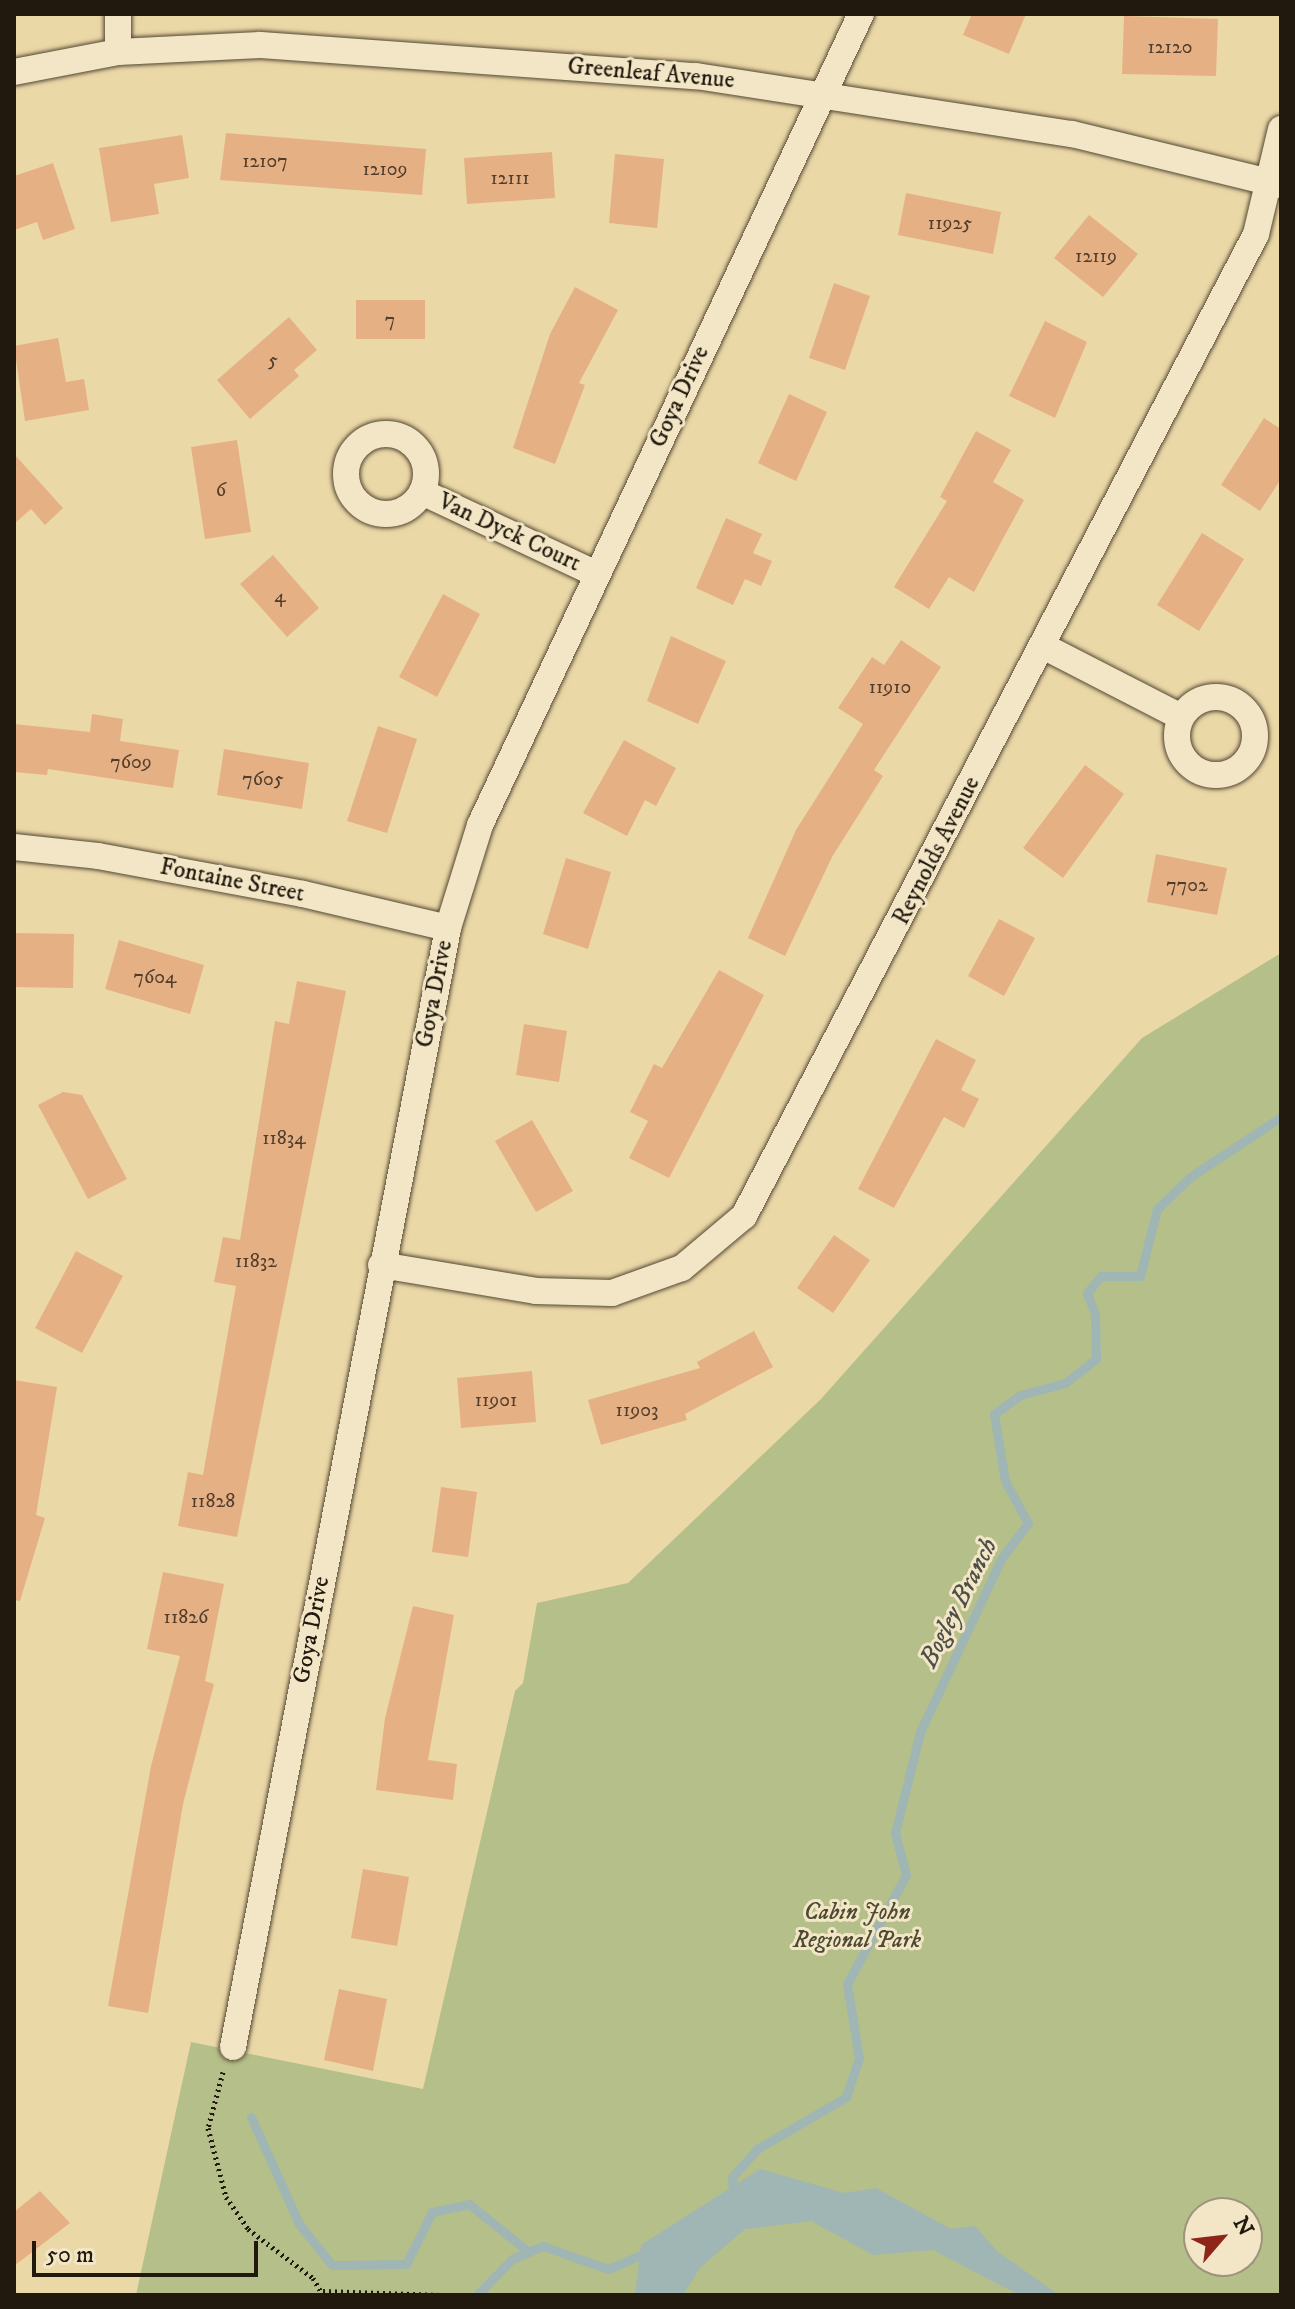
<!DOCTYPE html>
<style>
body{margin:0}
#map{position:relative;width:1295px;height:2309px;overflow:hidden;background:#ebd8a7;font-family:"IM FELL DW Pica",serif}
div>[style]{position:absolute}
.green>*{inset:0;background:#b5bf89}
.water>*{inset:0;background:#9fb6b4}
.stream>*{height:9px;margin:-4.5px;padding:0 4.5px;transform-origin:4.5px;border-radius:4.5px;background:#9fb6b4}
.building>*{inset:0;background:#e6b085}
.path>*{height:5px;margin-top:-2.5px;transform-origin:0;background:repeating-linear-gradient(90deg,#21180e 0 2px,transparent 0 6px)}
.roads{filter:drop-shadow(0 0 2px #544834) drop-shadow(0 0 2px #544834)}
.minor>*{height:26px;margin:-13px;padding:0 13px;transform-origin:13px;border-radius:13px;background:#f2e6c6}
.minor>.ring{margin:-13px;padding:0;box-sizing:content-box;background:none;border:26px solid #f2e6c6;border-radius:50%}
span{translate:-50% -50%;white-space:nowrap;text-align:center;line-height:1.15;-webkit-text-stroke:6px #f2e6c6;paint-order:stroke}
.number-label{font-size:20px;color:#523e2c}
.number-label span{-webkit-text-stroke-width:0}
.street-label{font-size:24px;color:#21180e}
.park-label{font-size:24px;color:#4d4a33;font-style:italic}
.water-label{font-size:26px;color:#4d4f48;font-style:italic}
.frame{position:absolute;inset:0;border:16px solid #21180e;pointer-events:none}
.north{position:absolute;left:1183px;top:2197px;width:80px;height:80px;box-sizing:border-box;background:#f2e6c6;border:2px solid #9e947c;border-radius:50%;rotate:62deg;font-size:22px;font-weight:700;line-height:32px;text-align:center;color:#21180e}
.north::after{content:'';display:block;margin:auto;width:28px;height:36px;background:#8f2418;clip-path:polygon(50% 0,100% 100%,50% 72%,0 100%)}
.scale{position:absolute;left:32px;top:2241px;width:226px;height:36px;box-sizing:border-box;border:4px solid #21180e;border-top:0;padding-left:10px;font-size:24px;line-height:28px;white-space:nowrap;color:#21180e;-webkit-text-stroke:6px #f2e6c6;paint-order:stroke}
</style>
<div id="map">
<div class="green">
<i style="clip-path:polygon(evenodd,1281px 953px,1281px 2295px,136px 2295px,191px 2042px,423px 2089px,515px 1691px,523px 1683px,537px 1603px,628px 1583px,821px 1399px,1142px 1038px,1281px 953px,1199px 2213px,1247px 2213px,1247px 2261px,1199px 2261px,1199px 2213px)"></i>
</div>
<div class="water">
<i style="clip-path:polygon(760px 2169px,844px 2193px,876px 2188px,951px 2229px,975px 2226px,998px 2252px,1059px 2295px,1019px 2295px,933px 2250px,873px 2255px,811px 2221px,745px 2229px,700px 2268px,683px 2295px,635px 2295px,641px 2245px)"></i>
</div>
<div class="stream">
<i style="left:251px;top:2117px;width:117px;rotate:65.8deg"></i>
<i style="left:299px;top:2224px;width:53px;rotate:51.2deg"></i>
<i style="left:332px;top:2265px;width:74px;rotate:-0.8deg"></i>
<i style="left:406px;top:2264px;width:58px;rotate:-63.4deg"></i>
<i style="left:432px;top:2212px;width:38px;rotate:-12deg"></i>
<i style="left:469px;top:2204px;width:77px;rotate:38.7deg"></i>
<i style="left:733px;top:2195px;width:18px;rotate:-93deg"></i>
<i style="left:732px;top:2177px;width:38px;rotate:-48deg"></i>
<i style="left:757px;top:2149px;width:103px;rotate:-30.3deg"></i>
<i style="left:846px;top:2097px;width:41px;rotate:-71.6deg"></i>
<i style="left:859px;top:2058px;width:75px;rotate:-99.2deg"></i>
<i style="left:847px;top:1984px;width:124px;rotate:-61.6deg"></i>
<i style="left:906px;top:1875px;width:43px;rotate:-104.7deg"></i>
<i style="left:895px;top:1833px;width:104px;rotate:-76.1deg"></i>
<i style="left:920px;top:1732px;width:191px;rotate:-64.9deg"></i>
<i style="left:1001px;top:1559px;width:45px;rotate:-53.1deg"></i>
<i style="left:1028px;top:1523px;width:48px;rotate:-118.7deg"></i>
<i style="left:1005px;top:1481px;width:68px;rotate:-99.3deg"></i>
<i style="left:994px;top:1414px;width:32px;rotate:-36deg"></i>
<i style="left:1020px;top:1395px;width:47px;rotate:-14.9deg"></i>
<i style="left:1065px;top:1383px;width:39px;rotate:-38deg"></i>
<i style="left:1096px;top:1359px;width:45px;rotate:-91.3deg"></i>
<i style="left:1095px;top:1314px;width:22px;rotate:-111deg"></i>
<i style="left:1087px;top:1293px;width:22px;rotate:-51deg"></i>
<i style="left:1101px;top:1276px;width:39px"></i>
<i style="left:1140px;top:1276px;width:69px;rotate:-75.8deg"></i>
<i style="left:1157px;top:1209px;width:46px;rotate:-44.1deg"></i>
<i style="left:1190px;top:1177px;width:109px;rotate:-33.4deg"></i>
<i style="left:477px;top:2295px;width:50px;rotate:-45.8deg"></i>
<i style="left:512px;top:2259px;width:34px;rotate:-23deg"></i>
<i style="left:543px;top:2246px;width:69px;rotate:19.5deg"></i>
<i style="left:608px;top:2269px;width:43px;rotate:-23deg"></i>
</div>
<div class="building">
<i style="clip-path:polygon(972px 14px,1026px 14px,1009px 54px,963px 35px)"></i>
<i style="clip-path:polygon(1124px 16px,1218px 19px,1216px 76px,1122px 74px)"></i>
<i style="clip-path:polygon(226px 133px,426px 149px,422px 195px,220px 180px)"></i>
<i style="clip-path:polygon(182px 135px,189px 178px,154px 184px,159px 214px,111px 222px,99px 148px)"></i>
<i style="clip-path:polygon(552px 152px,555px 198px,467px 204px,464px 158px)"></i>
<i style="clip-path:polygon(615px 154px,664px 159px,657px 228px,609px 223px)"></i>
<i style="clip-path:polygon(53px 163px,75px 229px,43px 240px,37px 222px,14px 230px,14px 176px)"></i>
<i style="clip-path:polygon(906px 193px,1001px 212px,993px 254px,898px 235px)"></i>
<i style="clip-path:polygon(1089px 215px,1138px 254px,1103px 297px,1054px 258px)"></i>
<i style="clip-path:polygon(834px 283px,870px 296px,845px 370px,809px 358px)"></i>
<i style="clip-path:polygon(575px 287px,618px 310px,579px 383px,585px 385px,555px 464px,513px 448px,550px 334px)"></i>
<i style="clip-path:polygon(356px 300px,425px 300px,425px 339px,356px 339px)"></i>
<i style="clip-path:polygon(289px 317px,317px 350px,294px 370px,299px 376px,250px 419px,217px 380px)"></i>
<i style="clip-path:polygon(1045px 321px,1087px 342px,1055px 418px,1009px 396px)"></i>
<i style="clip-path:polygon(58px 338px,66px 382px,84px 379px,89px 410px,25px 421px,14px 346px)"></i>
<i style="clip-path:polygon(789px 394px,827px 412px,796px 481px,758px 463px)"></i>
<i style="clip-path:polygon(1264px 418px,1281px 429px,1281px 479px,1260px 511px,1221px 485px)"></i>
<i style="clip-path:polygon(976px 431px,1011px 450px,993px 482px,1024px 500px,974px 592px,949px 577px,929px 609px,894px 587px,947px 501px,940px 497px)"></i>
<i style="clip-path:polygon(237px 440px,251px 532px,205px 539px,191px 447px)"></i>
<i style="clip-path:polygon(14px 454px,63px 508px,45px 525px,31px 509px,14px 524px)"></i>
<i style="clip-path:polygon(726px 518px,762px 534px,753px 553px,772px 561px,761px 586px,745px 579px,733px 605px,696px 588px)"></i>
<i style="clip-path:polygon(1202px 533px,1244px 559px,1199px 631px,1157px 605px)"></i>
<i style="clip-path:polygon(273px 555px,319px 608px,287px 637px,240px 584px)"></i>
<i style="clip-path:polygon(443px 594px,480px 614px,437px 697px,399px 677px)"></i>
<i style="clip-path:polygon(671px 636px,726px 661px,698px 724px,647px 701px)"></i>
<i style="clip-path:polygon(901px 640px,941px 667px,874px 770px,883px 776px,832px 857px,785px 956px,748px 938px,796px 830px,863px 724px,838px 708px,872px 657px,884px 665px)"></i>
<i style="clip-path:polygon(92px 714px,123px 719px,120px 741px,179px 750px,173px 788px,48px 769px,47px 775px,14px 772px,14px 724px,90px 732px)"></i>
<i style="clip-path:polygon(378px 726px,417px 739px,387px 833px,347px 821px)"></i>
<i style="clip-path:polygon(624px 740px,676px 768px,656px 806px,645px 800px,627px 836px,583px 813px)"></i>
<i style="clip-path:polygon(224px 749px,309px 763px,302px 809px,217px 795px)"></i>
<i style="clip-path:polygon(1085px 765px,1124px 794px,1063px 878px,1023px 848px)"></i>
<i style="clip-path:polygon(1156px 854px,1227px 868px,1217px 915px,1147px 902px)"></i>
<i style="clip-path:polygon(566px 858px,611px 872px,588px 949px,543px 934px)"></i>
<i style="clip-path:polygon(999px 919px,1035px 938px,1004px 996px,968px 976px)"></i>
<i style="clip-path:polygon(14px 933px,74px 934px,73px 988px,14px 987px)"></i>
<i style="clip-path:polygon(119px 940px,204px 965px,190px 1014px,105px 989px)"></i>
<i style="clip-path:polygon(719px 970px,764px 995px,669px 1178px,629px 1158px,648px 1121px,630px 1112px,654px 1064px,662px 1068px)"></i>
<i style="clip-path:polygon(297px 981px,346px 991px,237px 1537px,178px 1526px,188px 1472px,203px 1475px,236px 1286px,214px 1282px,223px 1237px,240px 1240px,275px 1021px,289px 1024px)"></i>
<i style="clip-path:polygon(524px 1024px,567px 1031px,559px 1082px,516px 1075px)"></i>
<i style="clip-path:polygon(936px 1039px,976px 1060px,961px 1090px,979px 1099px,964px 1128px,944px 1117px,894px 1208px,858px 1189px)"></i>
<i style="clip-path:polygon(63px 1092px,82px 1095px,127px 1179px,88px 1199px,38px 1105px)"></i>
<i style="clip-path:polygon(532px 1120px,573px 1191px,536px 1212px,495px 1141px)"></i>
<i style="clip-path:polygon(834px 1235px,870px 1260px,833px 1313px,797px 1288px)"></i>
<i style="clip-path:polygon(76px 1251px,123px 1276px,82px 1353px,35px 1328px)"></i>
<i style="clip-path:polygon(754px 1331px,773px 1367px,685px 1414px,687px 1420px,601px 1445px,588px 1400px,700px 1368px,697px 1362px)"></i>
<i style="clip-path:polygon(532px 1371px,536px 1422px,461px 1428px,457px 1378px)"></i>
<i style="clip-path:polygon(14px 1380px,57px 1387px,36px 1515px,45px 1518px,20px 1601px,14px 1600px)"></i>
<i style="clip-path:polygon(441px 1487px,477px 1492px,468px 1557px,432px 1552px)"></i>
<i style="clip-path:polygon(163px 1572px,224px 1584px,205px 1681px,214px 1684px,183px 1804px,148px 2013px,108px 2006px,151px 1766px,180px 1656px,147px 1649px)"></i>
<i style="clip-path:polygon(413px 1606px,454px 1615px,428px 1760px,457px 1764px,453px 1800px,376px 1790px,385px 1718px)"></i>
<i style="clip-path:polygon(363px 1869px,409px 1877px,397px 1946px,351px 1938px)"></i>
<i style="clip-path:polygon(339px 1989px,387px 1999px,373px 2071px,324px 2060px)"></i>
<i style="clip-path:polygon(40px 2191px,70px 2223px,14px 2266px,14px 2212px)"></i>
</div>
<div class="path">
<i style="left:223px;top:2072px;width:58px;rotate:105deg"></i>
<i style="left:208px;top:2128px;width:71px;rotate:75.4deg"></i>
<i style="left:226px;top:2197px;width:39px;rotate:55deg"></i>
<i style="left:248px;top:2229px;width:81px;rotate:37deg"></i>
<i style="left:313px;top:2278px;width:20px;rotate:60deg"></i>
<i style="left:323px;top:2291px;width:118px;rotate:1.9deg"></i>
</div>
<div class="roads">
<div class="minor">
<i style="left:118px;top:14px;width:38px;rotate:90deg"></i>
<i style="left:14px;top:72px;width:106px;rotate:-10.9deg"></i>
<i style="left:118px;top:52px;width:142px;rotate:-2.8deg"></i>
<i style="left:260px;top:45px;width:437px;rotate:4.1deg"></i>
<i style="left:696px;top:76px;width:380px;rotate:8.8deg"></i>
<i style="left:1072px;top:134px;width:215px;rotate:13.7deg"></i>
<i class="ring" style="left:346px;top:434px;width:54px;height:54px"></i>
<i style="left:422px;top:492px;width:192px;rotate:25.2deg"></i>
<i style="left:1043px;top:646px;width:155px;rotate:27.2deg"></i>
<i class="ring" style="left:1177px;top:697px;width:52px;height:52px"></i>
<i style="left:14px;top:847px;width:84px;rotate:6.1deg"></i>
<i style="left:98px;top:856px;width:208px;rotate:10.5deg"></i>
<i style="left:303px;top:894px;width:149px;rotate:13.2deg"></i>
<i style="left:381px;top:1265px;width:157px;rotate:9.5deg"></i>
<i style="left:536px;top:1291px;width:76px;rotate:1.5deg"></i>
<i style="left:612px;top:1293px;width:74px;rotate:-19.7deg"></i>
<i style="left:682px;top:1268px;width:81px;rotate:-40deg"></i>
<i style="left:744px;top:1216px;width:1107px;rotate:-62.46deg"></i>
<i style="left:1256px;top:234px;width:108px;rotate:-76.6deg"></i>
<i style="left:233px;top:2047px;width:1139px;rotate:-79.12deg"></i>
<i style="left:448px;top:928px;width:108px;rotate:-72.7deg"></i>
<i style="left:480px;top:825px;width:896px;rotate:-64.84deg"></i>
</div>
</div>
<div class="number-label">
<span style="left:1170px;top:47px">12120</span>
<span style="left:265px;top:161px">12107</span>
<span style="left:385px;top:169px">12109</span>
<span style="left:510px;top:178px">12111</span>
<span style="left:950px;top:223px">11925</span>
<span style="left:1096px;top:256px">12119</span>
<span style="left:390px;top:320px">7</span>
<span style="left:273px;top:360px">5</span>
<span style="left:221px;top:490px">6</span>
<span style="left:280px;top:596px">4</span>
<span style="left:890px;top:687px">11910</span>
<span style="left:131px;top:762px">7609</span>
<span style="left:263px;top:779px">7605</span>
<span style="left:1187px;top:885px">7702</span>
<span style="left:155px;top:977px">7604</span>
<span style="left:284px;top:1138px">11834</span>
<span style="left:256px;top:1261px">11832</span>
<span style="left:496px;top:1400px">11901</span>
<span style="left:637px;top:1410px">11903</span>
<span style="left:213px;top:1501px">11828</span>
<span style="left:186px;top:1617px">11826</span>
</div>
<div class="street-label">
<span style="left:651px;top:74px;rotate:5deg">Greenleaf Avenue</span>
<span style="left:680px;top:397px;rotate:-65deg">Goya Drive</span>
<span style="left:509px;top:533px;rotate:25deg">Van Dyck Court</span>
<span style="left:937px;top:851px;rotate:-63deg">Reynolds Avenue</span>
<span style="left:232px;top:881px;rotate:11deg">Fontaine Street</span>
<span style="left:435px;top:994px;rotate:-79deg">Goya Drive</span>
<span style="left:312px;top:1630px;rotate:-79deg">Goya Drive</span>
</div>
<div class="park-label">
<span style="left:857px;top:1927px">Cabin John<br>Regional Park</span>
</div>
<div class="water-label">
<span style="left:959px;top:1603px;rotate:-63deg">Bogley Branch</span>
</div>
<div class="frame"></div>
<div class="north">N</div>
<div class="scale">50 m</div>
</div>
